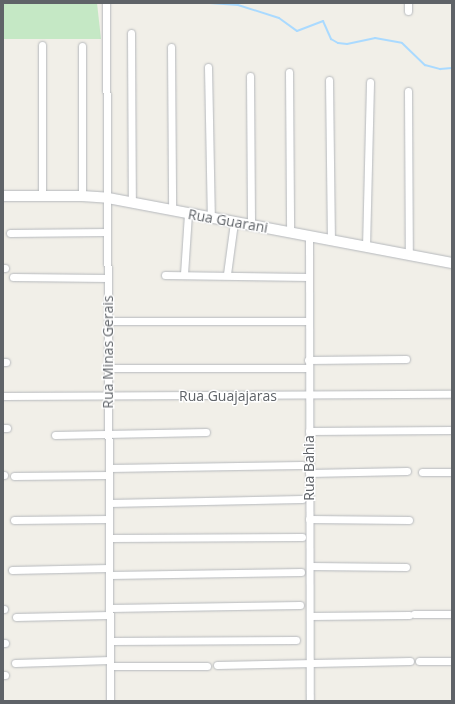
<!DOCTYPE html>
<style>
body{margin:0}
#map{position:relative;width:455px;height:704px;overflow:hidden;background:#f1efe8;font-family:"Open Sans",sans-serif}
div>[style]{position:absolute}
.green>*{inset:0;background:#c5e8c5}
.stream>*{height:2px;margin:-1px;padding:0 1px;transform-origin:1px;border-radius:1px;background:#aadaff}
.roads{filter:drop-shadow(0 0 1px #b5b8bc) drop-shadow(0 0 1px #b5b8bc)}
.street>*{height:7px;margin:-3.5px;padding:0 3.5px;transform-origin:3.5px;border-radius:3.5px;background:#fff}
.secondary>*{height:10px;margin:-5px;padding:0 5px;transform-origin:5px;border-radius:5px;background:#fff}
span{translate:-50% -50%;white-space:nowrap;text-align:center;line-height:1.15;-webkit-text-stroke:3px #fff;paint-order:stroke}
.street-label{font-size:14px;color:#5f6368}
.frame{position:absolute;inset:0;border:4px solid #5f6368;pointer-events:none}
</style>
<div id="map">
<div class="green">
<i style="clip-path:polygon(3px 3px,97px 3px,101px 39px,3px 39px)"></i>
</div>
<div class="stream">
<i style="left:210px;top:3px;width:28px;rotate:4deg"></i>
<i style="left:238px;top:5px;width:43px;rotate:17.6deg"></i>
<i style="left:279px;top:18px;width:22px;rotate:36deg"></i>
<i style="left:297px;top:31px;width:28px;rotate:-21deg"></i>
<i style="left:323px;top:21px;width:20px;rotate:66deg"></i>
<i style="left:331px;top:39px;width:8px;rotate:30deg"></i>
<i style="left:338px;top:43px;width:9px;rotate:6deg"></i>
<i style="left:347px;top:44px;width:29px;rotate:-12deg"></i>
<i style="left:375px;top:38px;width:27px;rotate:10deg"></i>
<i style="left:402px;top:43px;width:32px;rotate:44deg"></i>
<i style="left:425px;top:65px;width:16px;rotate:15deg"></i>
<i style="left:440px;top:69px;width:12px;rotate:-5deg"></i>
</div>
<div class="roads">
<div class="street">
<i style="left:106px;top:3px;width:698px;rotate:89.67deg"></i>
<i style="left:408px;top:3px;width:8px;rotate:90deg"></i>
<i style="left:131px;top:33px;width:170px;rotate:89.7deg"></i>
<i style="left:82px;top:46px;width:150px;rotate:90deg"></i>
<i style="left:171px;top:47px;width:163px;rotate:89.6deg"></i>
<i style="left:208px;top:67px;width:151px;rotate:88.9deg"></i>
<i style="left:289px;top:72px;width:160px;rotate:89.6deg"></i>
<i style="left:250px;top:76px;width:149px;rotate:89.6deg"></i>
<i style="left:329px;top:80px;width:160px;rotate:89.3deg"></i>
<i style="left:408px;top:91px;width:164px;rotate:89.7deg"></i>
<i style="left:42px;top:196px;width:151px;rotate:-90deg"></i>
<i style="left:10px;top:233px;width:97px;rotate:-0.6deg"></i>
<i style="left:309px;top:236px;width:465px;rotate:89.9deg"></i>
<i style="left:366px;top:247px;width:165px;rotate:-88.6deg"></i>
<i style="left:3px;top:268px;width:2px"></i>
<i style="left:184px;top:274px;width:60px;rotate:-86.2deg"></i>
<i style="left:227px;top:274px;width:52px;rotate:-82.3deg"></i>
<i style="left:165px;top:275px;width:143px;rotate:0.8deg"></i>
<i style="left:13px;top:277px;width:95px;rotate:0.6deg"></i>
<i style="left:108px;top:321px;width:200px"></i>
<i style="left:308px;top:360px;width:98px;rotate:-0.6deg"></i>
<i style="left:3px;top:362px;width:3px"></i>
<i style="left:108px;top:368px;width:200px"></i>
<i style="left:3px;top:396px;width:449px;rotate:-0.3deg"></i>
<i style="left:3px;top:428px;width:4px"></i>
<i style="left:309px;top:431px;width:143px;rotate:-0.4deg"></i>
<i style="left:55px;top:435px;width:151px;rotate:-1.1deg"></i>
<i style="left:109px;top:468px;width:193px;rotate:-0.9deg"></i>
<i style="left:422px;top:472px;width:30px"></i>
<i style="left:309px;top:473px;width:98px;rotate:-1.2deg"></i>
<i style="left:3px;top:475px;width:1px"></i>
<i style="left:14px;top:476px;width:95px;rotate:-0.6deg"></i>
<i style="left:109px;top:503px;width:193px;rotate:-1.2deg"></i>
<i style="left:309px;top:519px;width:100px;rotate:0.6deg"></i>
<i style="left:14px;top:520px;width:95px;rotate:-0.6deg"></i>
<i style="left:109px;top:538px;width:193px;rotate:-0.3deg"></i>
<i style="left:310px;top:566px;width:96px;rotate:0.6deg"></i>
<i style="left:12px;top:570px;width:97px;rotate:-1.2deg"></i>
<i style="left:109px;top:575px;width:192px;rotate:-0.9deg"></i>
<i style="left:109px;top:608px;width:191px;rotate:-0.9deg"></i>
<i style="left:3px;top:609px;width:1px"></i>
<i style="left:414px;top:614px;width:38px"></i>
<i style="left:310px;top:616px;width:99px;rotate:-0.6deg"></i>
<i style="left:16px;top:617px;width:93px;rotate:-1.2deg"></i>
<i style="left:110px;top:641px;width:186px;rotate:-0.3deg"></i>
<i style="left:3px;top:643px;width:2px"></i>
<i style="left:419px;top:661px;width:33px"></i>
<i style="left:15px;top:663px;width:95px;rotate:-1.8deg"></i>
<i style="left:217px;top:665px;width:193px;rotate:-1.2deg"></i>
<i style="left:110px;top:666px;width:97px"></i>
<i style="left:3px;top:675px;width:2px"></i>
</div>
<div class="secondary">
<i style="left:3px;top:196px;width:79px"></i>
<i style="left:82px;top:196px;width:26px;rotate:4deg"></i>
<i style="left:108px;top:198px;width:350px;rotate:10.7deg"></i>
</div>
</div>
<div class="street-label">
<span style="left:228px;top:221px;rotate:10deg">Rua Guarani</span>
<span style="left:108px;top:352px;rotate:-90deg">Rua Minas Gerais</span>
<span style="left:228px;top:396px">Rua Guajajaras</span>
<span style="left:309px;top:468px;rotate:-90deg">Rua Bahia</span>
</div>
<div class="frame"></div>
</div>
